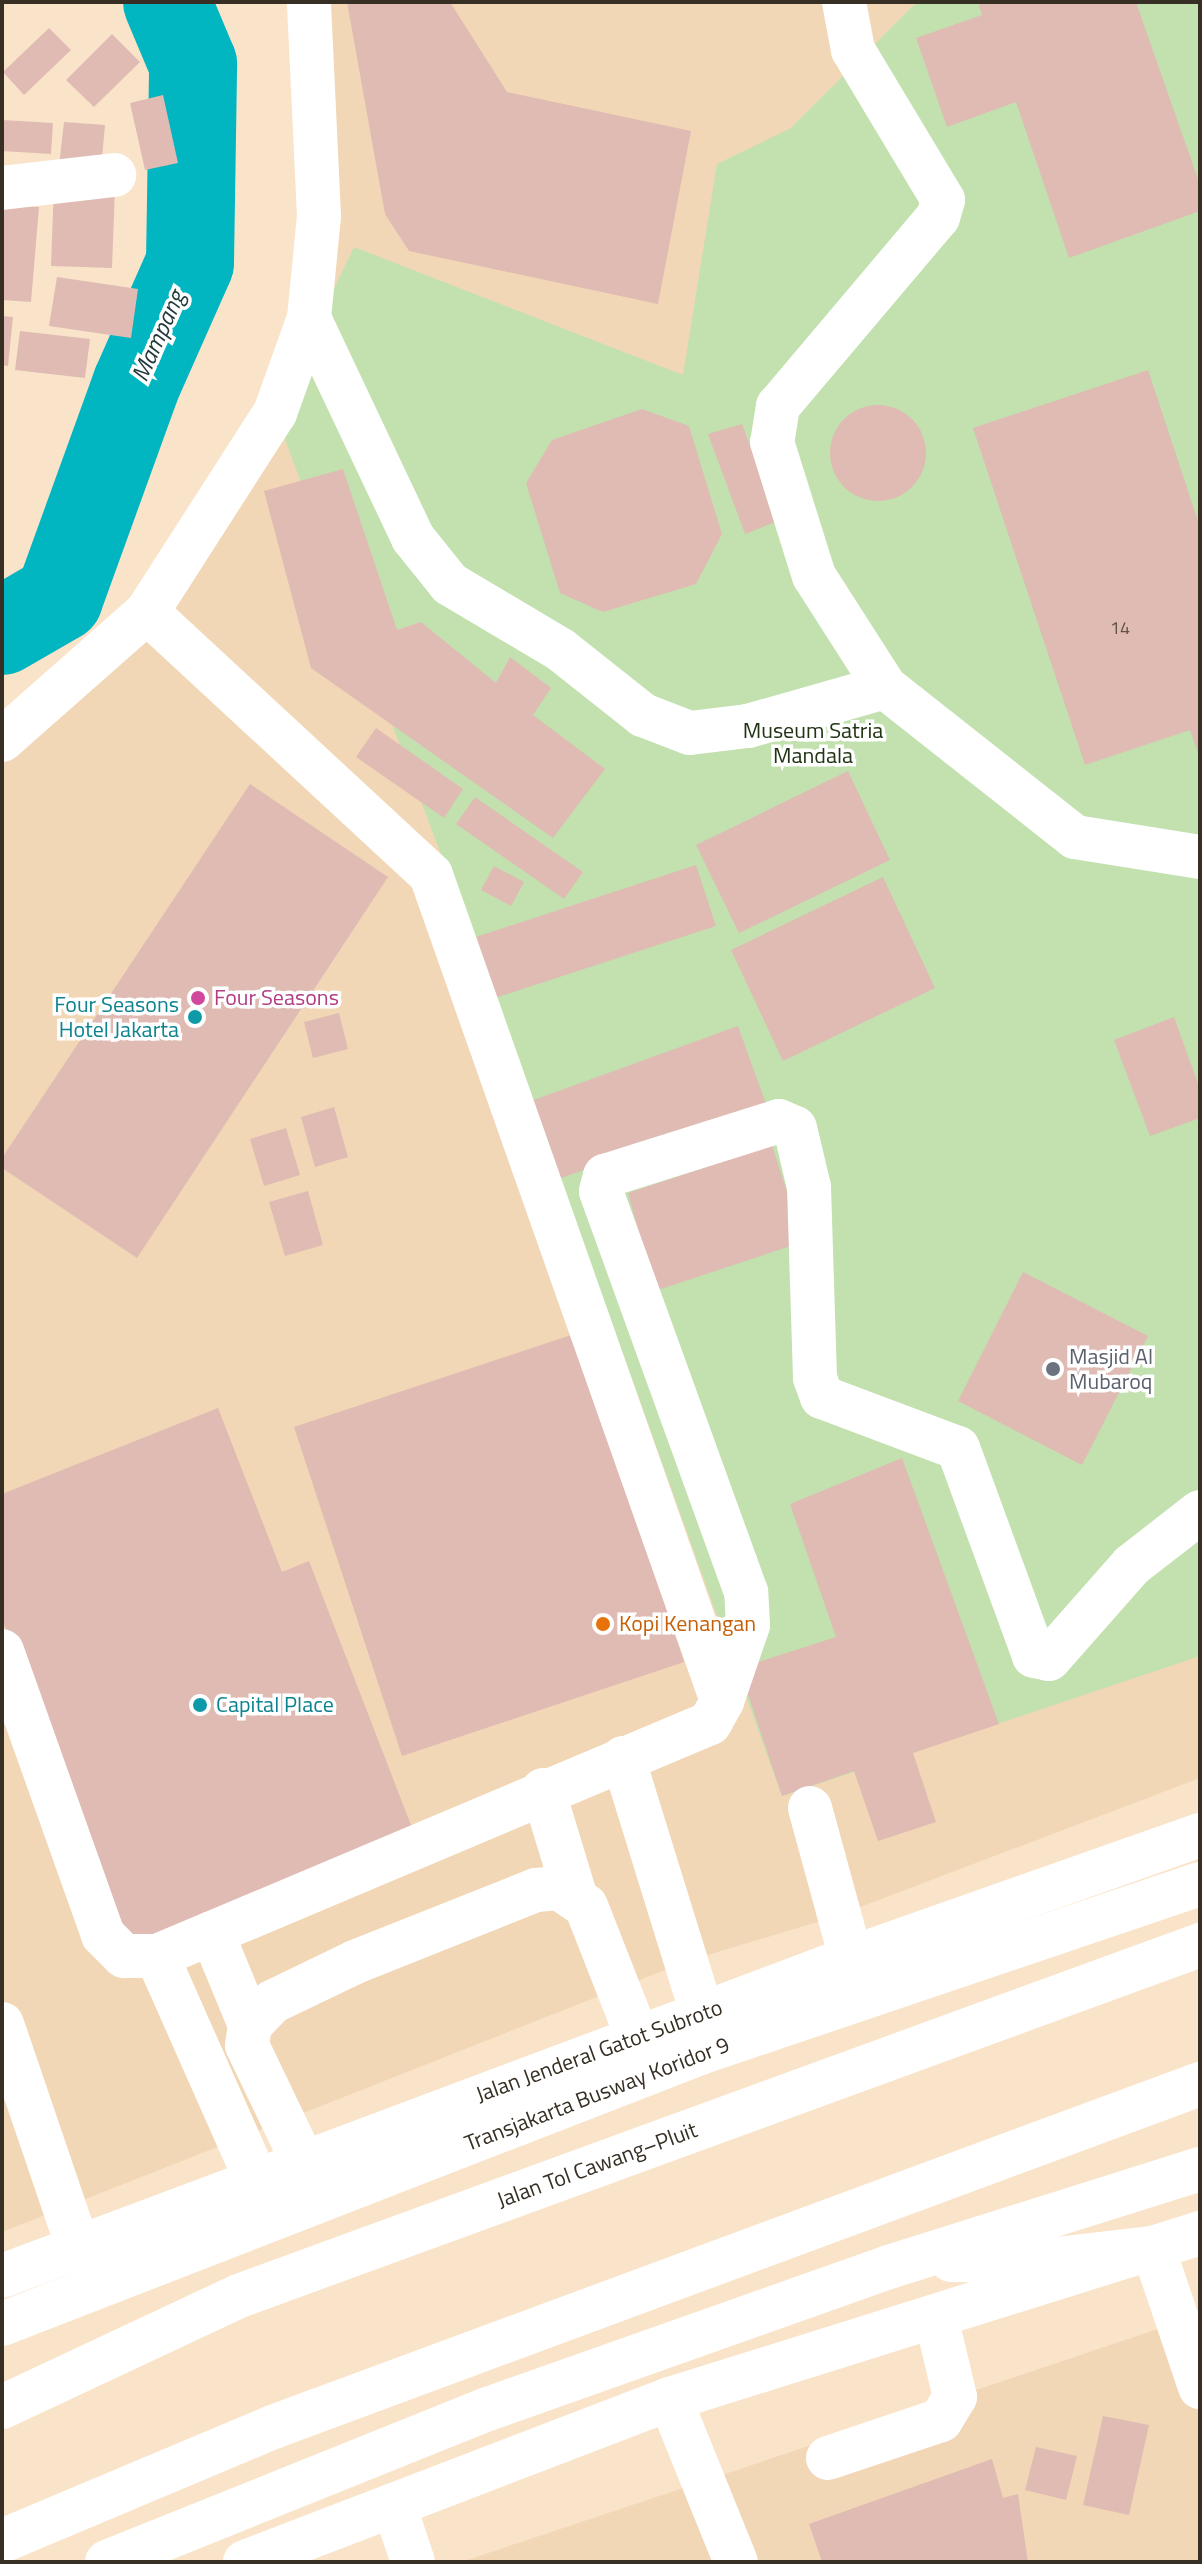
<!DOCTYPE html>
<meta charset="utf-8">
<style>
body{margin:0}
#map{position:relative;width:1202px;height:2564px;overflow:hidden;background:#fae4c9;font-family:"Titillium Web",sans-serif}
div>[style]{position:absolute}
.built>*{inset:0;background:#f1d7b5}
.green>*{inset:0;background:#c2e1af}
.river>*{height:88px;margin:-44px;padding:0 44px;transform-origin:44px;border-radius:44px;background:#01b5c1}
.building>*{inset:0;background:#dfbbb3}
.round{border-radius:50%}
.minor>*{height:44px;margin:-22px;padding:0 22px;transform-origin:22px;border-radius:22px;background:#fff}
.highway>*{height:44px;margin:-22px;padding:0 22px;transform-origin:22px;border-radius:22px;background:#fff}
.dots>*{width:22px;height:22px;translate:-50% -50%;box-sizing:border-box;border:4px solid #fff;border-radius:50%}
span{translate:-50% -50%;white-space:nowrap;text-align:center;line-height:1.15;-webkit-text-stroke:7px #fff;paint-order:stroke}
.number-label{font-size:18px;color:#615248}
.number-label span{-webkit-text-stroke-width:0}
.park-label{font-size:22px;color:#203312}
.hotel-label{font-size:22px;color:#b23c85}
.left{translate:0 -50%;text-align:left}
.culture-label{font-size:22px;color:#0d838f}
.right{translate:-100% -50%;text-align:right}
.worship-label{font-size:22px;color:#5b616d}
.food-label{font-size:22px;color:#c56008}
.street-label{font-size:22px;color:#372f24}
.water-label{font-size:24px;color:#21393b;font-style:italic}
.frame{position:absolute;inset:0;border:4px solid #372f24;pointer-events:none}
</style>
<div id="map">
<div class="built">
<i style="clip-path:polygon(311px 2px,1200px 2px,1200px 1778px,834px 1917px,688px 1961px,2px 2232px,2px 739px,149px 608px,309px 318px)"></i>
<i style="clip-path:polygon(1200px 2315px,1200px 2562px,461px 2562px,701px 2482px)"></i>
</div>
<div class="green">
<i style="clip-path:polygon(917px 2px,1200px 2px,1200px 1656px,782px 1796px,495px 998px,275px 413px,354px 247px,683px 375px,717px 164px,791px 128px)"></i>
</div>
<div class="river">
<i style="left:2px;top:631px;width:66px;rotate:-30.1deg"></i>
<i style="left:59px;top:598px;width:226px;rotate:-70.1deg"></i>
<i style="left:136px;top:385px;width:133px;rotate:-66.1deg"></i>
<i style="left:190px;top:263px;width:199px;rotate:-89.1deg"></i>
<i style="left:193px;top:64px;width:67px;rotate:-112.8deg"></i>
</div>
<div class="building">
<i style="clip-path:polygon(347px 2px,450px 2px,507px 92px,691px 131px,658px 304px,409px 251px,385px 214px)"></i>
<i style="clip-path:polygon(978px 2px,1136px 2px,1200px 185px,1200px 211px,1069px 258px,1016px 102px,947px 127px,916px 38px,982px 15px)"></i>
<i style="clip-path:polygon(49px 28px,71px 50px,24px 95px,3px 72px)"></i>
<i style="clip-path:polygon(112px 34px,140px 62px,94px 107px,66px 80px)"></i>
<i style="clip-path:polygon(163px 95px,178px 163px,145px 170px,130px 103px)"></i>
<i style="clip-path:polygon(2px 120px,53px 123px,51px 154px,2px 151px)"></i>
<i style="clip-path:polygon(64px 122px,105px 125px,101px 169px,59px 166px)"></i>
<i style="clip-path:polygon(54px 184px,115px 187px,112px 268px,51px 266px)"></i>
<i style="clip-path:polygon(2px 204px,39px 207px,31px 302px,2px 300px)"></i>
<i style="clip-path:polygon(57px 277px,138px 289px,131px 338px,49px 326px)"></i>
<i style="clip-path:polygon(2px 316px,13px 317px,8px 366px,2px 365px)"></i>
<i style="clip-path:polygon(20px 331px,90px 339px,85px 378px,15px 370px)"></i>
<i style="clip-path:polygon(1148px 370px,1200px 527px,1200px 758px,1190px 730px,1085px 765px,973px 428px)"></i>
<i class="round" style="left:830px;top:405px;width:96px;height:96px"></i>
<i style="clip-path:polygon(642px 409px,689px 426px,722px 534px,696px 584px,603px 612px,560px 593px,526px 483px,552px 440px)"></i>
<i style="clip-path:polygon(742px 424px,778px 521px,745px 534px,708px 434px)"></i>
<i style="clip-path:polygon(343px 469px,397px 630px,421px 622px,496px 683px,510px 657px,551px 688px,533px 715px,605px 769px,553px 838px,311px 668px,264px 491px)"></i>
<i style="clip-path:polygon(376px 728px,463px 789px,444px 818px,356px 757px)"></i>
<i style="clip-path:polygon(848px 771px,890px 860px,739px 933px,696px 845px)"></i>
<i style="clip-path:polygon(250px 784px,388px 877px,137px 1258px,2px 1168px,2px 1158px)"></i>
<i style="clip-path:polygon(475px 797px,583px 872px,564px 899px,456px 824px)"></i>
<i style="clip-path:polygon(696px 865px,716px 926px,495px 998px,476px 937px)"></i>
<i style="clip-path:polygon(494px 866px,524px 882px,511px 906px,481px 890px)"></i>
<i style="clip-path:polygon(883px 877px,935px 988px,783px 1061px,731px 950px)"></i>
<i style="clip-path:polygon(339px 1013px,348px 1049px,313px 1058px,304px 1022px)"></i>
<i style="clip-path:polygon(1174px 1017px,1200px 1089px,1200px 1118px,1150px 1136px,1114px 1040px)"></i>
<i style="clip-path:polygon(738px 1026px,766px 1104px,556px 1180px,528px 1102px)"></i>
<i style="clip-path:polygon(334px 1107px,348px 1157px,315px 1167px,301px 1117px)"></i>
<i style="clip-path:polygon(286px 1128px,300px 1175px,264px 1186px,250px 1139px)"></i>
<i style="clip-path:polygon(772px 1145px,803px 1242px,655px 1291px,628px 1193px)"></i>
<i style="clip-path:polygon(308px 1191px,323px 1245px,285px 1256px,269px 1202px)"></i>
<i style="clip-path:polygon(1023px 1272px,1148px 1336px,1082px 1465px,958px 1401px)"></i>
<i style="clip-path:polygon(577px 1333px,684px 1662px,402px 1756px,294px 1427px)"></i>
<i style="clip-path:polygon(218px 1408px,282px 1572px,309px 1561px,416px 1838px,131px 1951px,2px 1619px,2px 1494px)"></i>
<i style="clip-path:polygon(902px 1458px,999px 1724px,913px 1753px,936px 1822px,878px 1841px,854px 1771px,782px 1796px,739px 1668px,836px 1637px,790px 1504px)"></i>
<i style="clip-path:polygon(1103px 2416px,1149px 2425px,1129px 2515px,1083px 2505px)"></i>
<i style="clip-path:polygon(1036px 2447px,1077px 2456px,1066px 2500px,1025px 2490px)"></i>
<i style="clip-path:polygon(992px 2459px,1003px 2498px,1018px 2494px,1028px 2562px,822px 2562px,809px 2524px)"></i>
</div>
<div class="minor">
<i style="left:844px;top:2px;width:49px;rotate:79.4deg"></i>
<i style="left:853px;top:50px;width:175px;rotate:59deg"></i>
<i style="left:943px;top:200px;width:18px;rotate:106deg"></i>
<i style="left:938px;top:217px;width:248px;rotate:130.2deg"></i>
<i style="left:778px;top:406px;width:36px;rotate:99deg"></i>
<i style="left:772px;top:442px;width:140px;rotate:72.6deg"></i>
<i style="left:814px;top:576px;width:132px;rotate:57.4deg"></i>
<i style="left:885px;top:687px;width:242px;rotate:38.3deg"></i>
<i style="left:1075px;top:837px;width:127px;rotate:9.1deg"></i>
<i style="left:2px;top:188px;width:113px;rotate:-6.6deg"></i>
<i style="left:309px;top:318px;width:243px;rotate:64.7deg"></i>
<i style="left:413px;top:538px;width:59px;rotate:51.2deg"></i>
<i style="left:450px;top:584px;width:129px;rotate:30.7deg"></i>
<i style="left:561px;top:650px;width:105px;rotate:38.4deg"></i>
<i style="left:643px;top:715px;width:50px;rotate:21deg"></i>
<i style="left:690px;top:733px;width:58px;rotate:-6.9deg"></i>
<i style="left:748px;top:726px;width:142px;rotate:-15.9deg"></i>
<i style="left:147px;top:612px;width:387px;rotate:42.8deg"></i>
<i style="left:431px;top:875px;width:876px;rotate:70.59deg"></i>
<i style="left:2px;top:740px;width:193px;rotate:-41.4deg"></i>
<i style="left:147px;top:612px;width:237px;rotate:-57.3deg"></i>
<i style="left:275px;top:413px;width:101px;rotate:-70.3deg"></i>
<i style="left:309px;top:318px;width:102px;rotate:-84.4deg"></i>
<i style="left:319px;top:216px;width:214px;rotate:-92.7deg"></i>
<i style="left:2px;top:1651px;width:301px;rotate:70.4deg"></i>
<i style="left:103px;top:1935px;width:30px;rotate:45deg"></i>
<i style="left:124px;top:1956px;width:33px"></i>
<i style="left:157px;top:1956px;width:60px;rotate:-22.7deg"></i>
<i style="left:212px;top:1933px;width:100px;rotate:67.6deg"></i>
<i style="left:623px;top:1758px;width:267px;rotate:72.8deg"></i>
<i style="left:543px;top:1790px;width:110px;rotate:73.1deg"></i>
<i style="left:810px;top:1808px;width:156px;rotate:74.7deg"></i>
<i style="left:212px;top:1933px;width:540px;rotate:-22.86deg"></i>
<i style="left:710px;top:1723px;width:25px;rotate:-61deg"></i>
<i style="left:722px;top:1701px;width:80px;rotate:-71.1deg"></i>
<i style="left:748px;top:1625px;width:33px;rotate:-93deg"></i>
<i style="left:746px;top:1592px;width:426px;rotate:-109.9deg"></i>
<i style="left:601px;top:1191px;width:16px;rotate:-75deg"></i>
<i style="left:605px;top:1176px;width:182px;rotate:-17.5deg"></i>
<i style="left:779px;top:1121px;width:17px;rotate:24deg"></i>
<i style="left:795px;top:1128px;width:61px;rotate:76.7deg"></i>
<i style="left:809px;top:1187px;width:191px;rotate:88.2deg"></i>
<i style="left:815px;top:1378px;width:20px;rotate:70deg"></i>
<i style="left:822px;top:1397px;width:145px;rotate:20.6deg"></i>
<i style="left:958px;top:1448px;width:221px;rotate:69.9deg"></i>
<i style="left:1034px;top:1656px;width:15px;rotate:11deg"></i>
<i style="left:1049px;top:1659px;width:125px;rotate:-48.6deg"></i>
<i style="left:1132px;top:1565px;width:86px;rotate:-37.9deg"></i>
<i style="left:157px;top:1956px;width:242px;rotate:66.1deg"></i>
<i style="left:2px;top:2024px;width:236px;rotate:71.2deg"></i>
<i style="left:302px;top:2160px;width:127px;rotate:-115.6deg"></i>
<i style="left:247px;top:2045px;width:20px;rotate:-81deg"></i>
<i style="left:250px;top:2025px;width:32px;rotate:-46deg"></i>
<i style="left:272px;top:2002px;width:92px;rotate:-25.7deg"></i>
<i style="left:355px;top:1962px;width:195px;rotate:-21.7deg"></i>
<i style="left:536px;top:1890px;width:23px;rotate:-5deg"></i>
<i style="left:559px;top:1888px;width:32px;rotate:34deg"></i>
<i style="left:586px;top:1906px;width:140px;rotate:68.6deg"></i>
<i style="left:951px;top:2260px;width:88px;rotate:0.7deg"></i>
<i style="left:1039px;top:2261px;width:115px;rotate:-6.5deg"></i>
<i style="left:1153px;top:2248px;width:147px;rotate:71.3deg"></i>
<i style="left:2px;top:2324px;width:749px;rotate:-21.22deg"></i>
<i style="left:700px;top:2053px;width:528px;rotate:-18.68deg"></i>
<i style="left:670px;top:2399px;width:176px;rotate:68deg"></i>
<i style="left:828px;top:2458px;width:119px;rotate:-18.6deg"></i>
<i style="left:941px;top:2420px;width:27px;rotate:-59deg"></i>
<i style="left:955px;top:2397px;width:82px;rotate:-103.4deg"></i>
<i style="left:394px;top:2505px;width:60px;rotate:71.6deg"></i>
<i style="left:107px;top:2562px;width:411px;rotate:-21.9deg"></i>
<i style="left:488px;top:2409px;width:425px;rotate:-19.5deg"></i>
<i style="left:889px;top:2267px;width:326px;rotate:-17.5deg"></i>
</div>
<div class="highway">
<i style="left:2px;top:2276px;width:907px;rotate:-20.53deg"></i>
<i style="left:851px;top:1958px;width:370px;rotate:-19.4deg"></i>
<i style="left:2px;top:2407px;width:262px;rotate:-25.1deg"></i>
<i style="left:239px;top:2296px;width:1023px;rotate:-20.06deg"></i>
<i style="left:2px;top:2541px;width:294px;rotate:-22.8deg"></i>
<i style="left:273px;top:2427px;width:988px;rotate:-20.31deg"></i>
<i style="left:245px;top:2562px;width:455px;rotate:-21deg"></i>
<i style="left:670px;top:2399px;width:555px;rotate:-17.39deg"></i>
</div>
<div class="dots">
<i style="left:198px;top:998px;background:#d1479c"></i>
<i style="left:195px;top:1017px;background:#0f9aa8"></i>
<i style="left:1053px;top:1369px;background:#6b7280"></i>
<i style="left:603px;top:1624px;background:#e8710a"></i>
<i style="left:200px;top:1705px;background:#0f9aa8"></i>
</div>
<div class="number-label">
<span style="left:1120px;top:628px">14</span>
</div>
<div class="park-label">
<span style="left:813px;top:743px">Museum Satria<br>Mandala</span>
</div>
<div class="hotel-label">
<span class="left" style="left:214px;top:998px">Four Seasons</span>
</div>
<div class="culture-label">
<span class="right" style="left:179px;top:1017px">Four Seasons<br>Hotel Jakarta</span>
<span class="left" style="left:216px;top:1705px">Capital Place</span>
</div>
<div class="worship-label">
<span class="left" style="left:1069px;top:1369px">Masjid Al<br>Mubaroq</span>
</div>
<div class="food-label">
<span class="left" style="left:619px;top:1624px">Kopi Kenangan</span>
</div>
<div class="street-label">
<span style="left:599px;top:2051px;rotate:-20deg">Jalan Jenderal Gatot Subroto</span>
<span style="left:597px;top:2094px;rotate:-21deg">Transjakarta Busway Koridor 9</span>
<span style="left:597px;top:2165px;rotate:-20deg">Jalan Tol Cawang–Pluit</span>
</div>
<div class="water-label">
<span style="left:158px;top:336px;rotate:-66deg">Mampang</span>
</div>
<div class="frame"></div>
</div>
